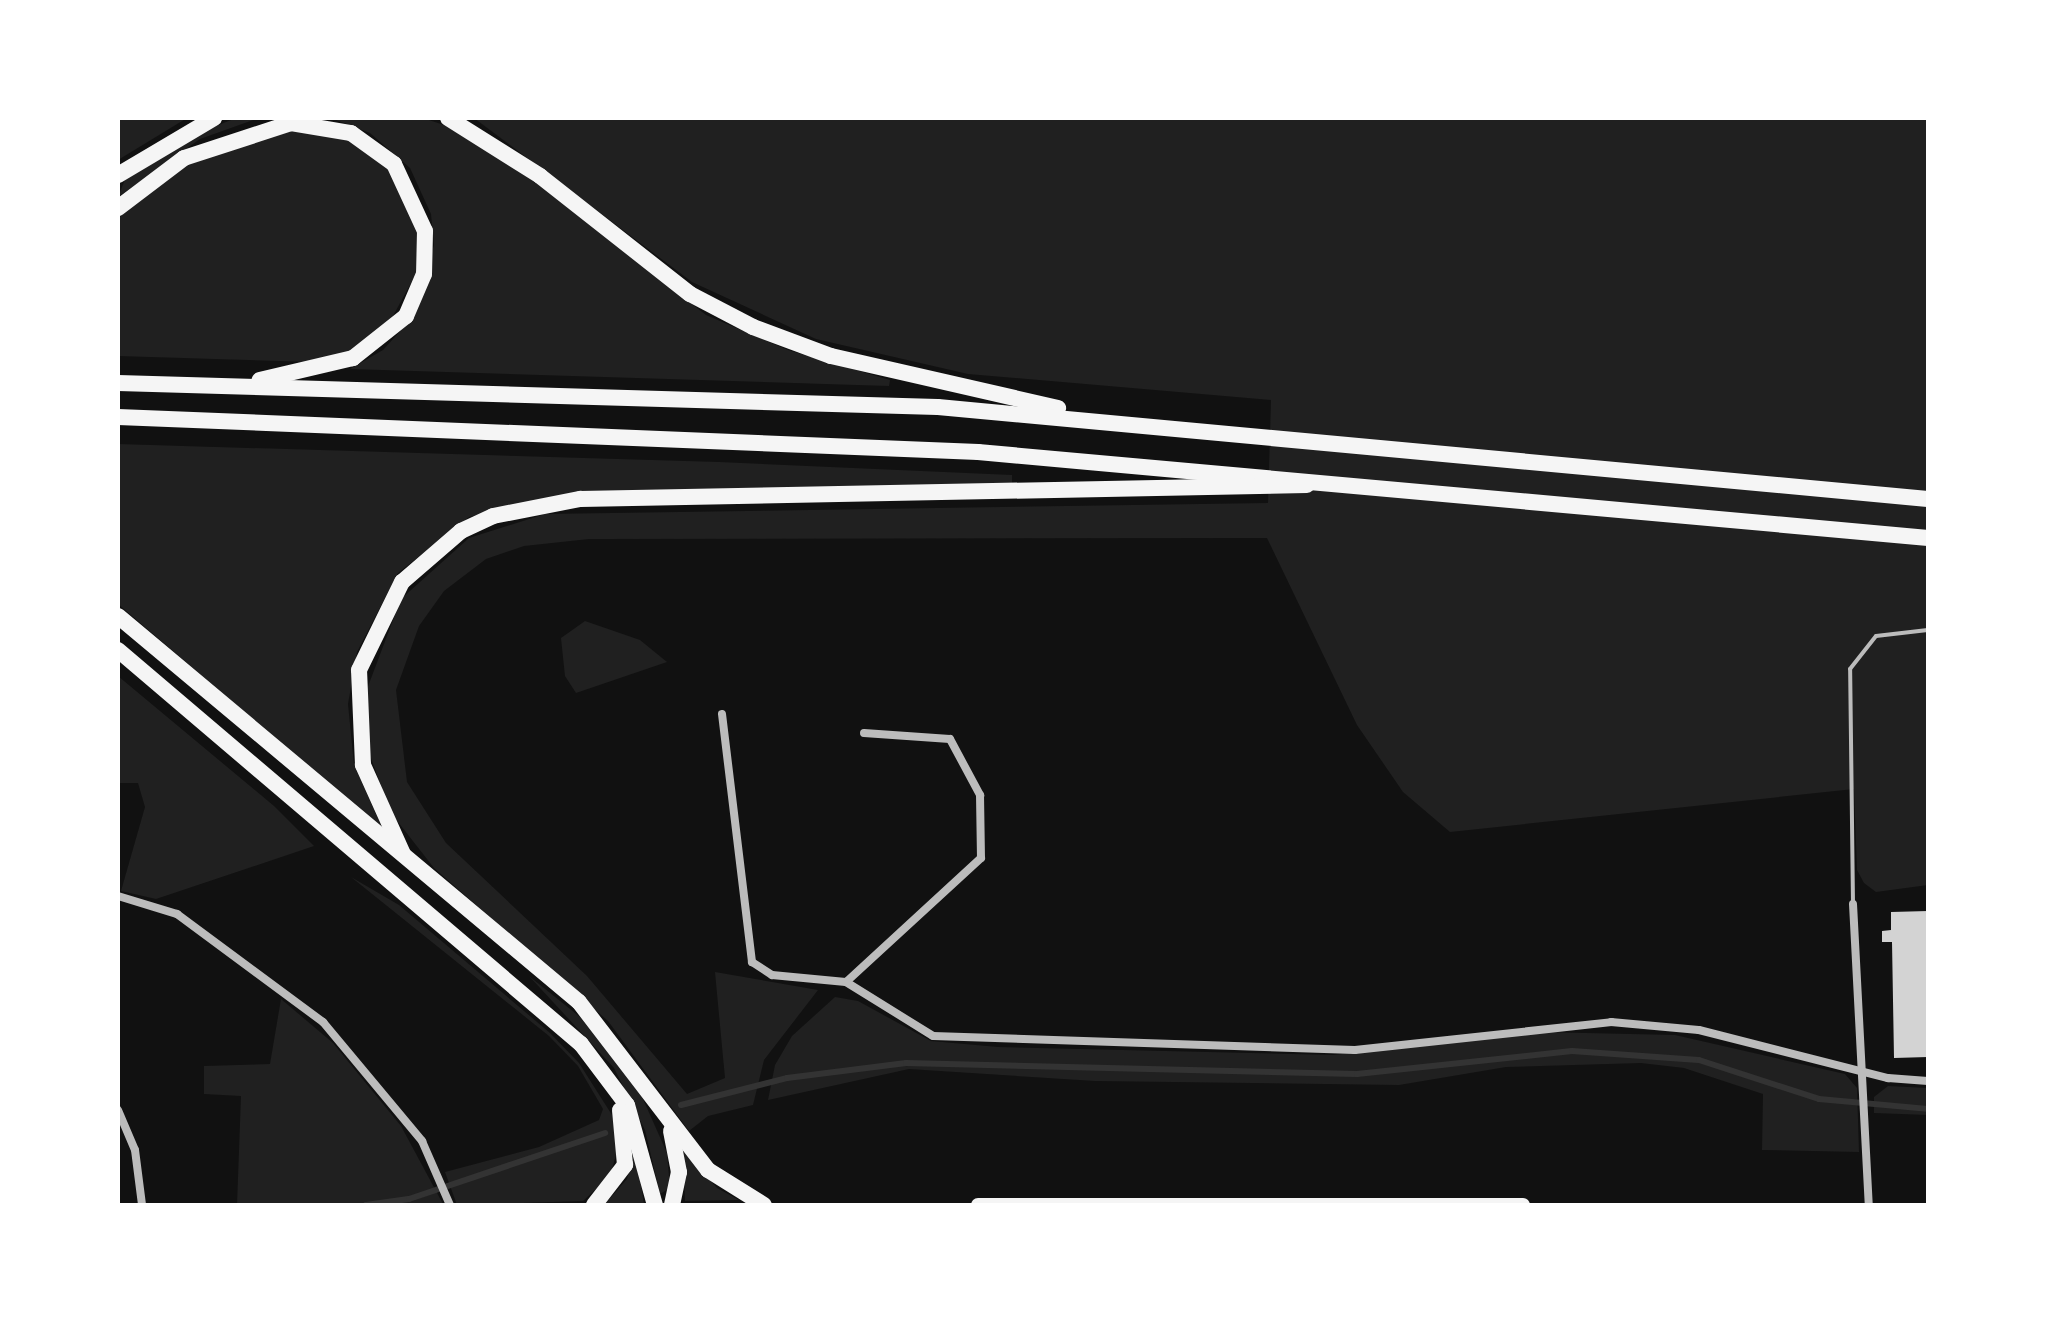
<!DOCTYPE html>
<style>
body{margin:0}
#map{position:relative;width:2046px;height:1323px;overflow:hidden;background:#111;font-family:"Fira Sans Condensed",sans-serif}
div>[style]{position:absolute}
.green>*{inset:0;background:#202020}
.stream>*{height:6px;margin:-3px;padding:0 3px;transform-origin:3px;border-radius:3px;background:#333}
.building>*{inset:0;background:#d3d3d3}
.service>*{height:4px;margin:-2px;padding:0 2px;transform-origin:2px;border-radius:2px;background:#bcbcbc}
.minor>*{height:8px;margin:-4px;padding:0 4px;transform-origin:4px;border-radius:4px;background:#bcbcbc}
.primary>*{height:14px;margin:-7px;padding:0 7px;transform-origin:7px;border-radius:7px;background:#f5f5f5}
.motorway>*{height:16px;margin:-8px;padding:0 8px;transform-origin:8px;border-radius:8px;background:#f5f5f5}
span{translate:-50% -50%;white-space:nowrap;text-align:center;line-height:1.15;-webkit-text-stroke:8px #fff;paint-order:stroke}
.frame{position:absolute;inset:0;border:120px solid #fff;pointer-events:none}
</style>
<div id="map">
<div class="green">
<i style="clip-path:polygon(118px 118px,187px 118px,118px 160px)"></i>
<i style="clip-path:polygon(236px 118px,259px 118px,200px 139px,118px 197px,126px 177px,189px 137px)"></i>
<i style="clip-path:polygon(331px 118px,423px 118px,444px 125px,513px 165px,706px 315px,788px 350px,890px 380px,889px 386px,350px 369px,383px 350px,414px 316px,434px 245px,431px 214px,410px 168px,370px 133px)"></i>
<i style="clip-path:polygon(474px 118px,1928px 118px,1928px 885px,1876px 892px,1864px 883px,1857px 870px,1854px 789px,1450px 832px,1403px 792px,1357px 725px,1267px 538px,589px 539px,524px 546px,486px 559px,444px 591px,419px 626px,396px 690px,407px 782px,446px 843px,587px 976px,687px 1094px,725px 1078px,715px 972px,818px 990px,764px 1060px,753px 1105px,708px 1116px,689px 1131px,608px 1021px,434px 868px,391px 813px,368px 750px,367px 689px,401px 599px,469px 538px,545px 514px,1268px 503px,1271px 400px,968px 374px,816px 339px,692px 282px)"></i>
<i style="clip-path:polygon(293px 129px,344px 138px,389px 169px,418px 231px,416px 274px,388px 325px,352px 352px,312px 362px,118px 356px,118px 218px,198px 157px)"></i>
<i style="clip-path:polygon(118px 444px,719px 462px,1012px 475px,1012px 484px,575px 493px,469px 517px,398px 573px,357px 652px,348px 704px,354px 765px,383px 830px,118px 604px)"></i>
<i style="clip-path:polygon(585px 621px,640px 640px,667px 662px,576px 693px,565px 676px,561px 638px)"></i>
<i style="clip-path:polygon(118px 676px,274px 806px,314px 846px,156px 899px,121px 891px,145px 807px,138px 783px,118px 783px)"></i>
<i style="clip-path:polygon(351px 877px,399px 905px,550px 1033px,579px 1063px,612px 1115px,618px 1148px,610px 1176px,583px 1201px,457px 1205px,445px 1172px,539px 1147px,599px 1120px,603px 1109px,578px 1066px,549px 1036px)"></i>
<i style="clip-path:polygon(529px 976px,580px 1017px,639px 1090px,667px 1153px,670px 1188px,660px 1194px,645px 1130px,614px 1068px)"></i>
<i style="clip-path:polygon(835px 997px,858px 1001px,931px 1041px,998px 1047px,1333px 1055px,1540px 1032px,1675px 1035px,1845px 1074px,1857px 1088px,1859px 1152px,1762px 1150px,1763px 1094px,1684px 1068px,1641px 1063px,1506px 1067px,1399px 1085px,1095px 1081px,909px 1069px,768px 1100px,775px 1065px,792px 1036px)"></i>
<i style="clip-path:polygon(281px 999px,333px 1043px,401px 1126px,443px 1204px,237px 1205px,241px 1096px,204px 1094px,204px 1066px,270px 1064px)"></i>
<i style="clip-path:polygon(1888px 1086px,1928px 1088px,1928px 1115px,1874px 1113px,1874px 1097px)"></i>
<i style="clip-path:polygon(635px 1148px,644px 1204px,604px 1205px,627px 1179px)"></i>
<i style="clip-path:polygon(683px 1151px,717px 1188px,739px 1200px,685px 1201px)"></i>
</div>
<div class="stream">
<i style="left:681px;top:1105px;width:109px;rotate:-14.3deg"></i>
<i style="left:787px;top:1078px;width:120px;rotate:-7.2deg"></i>
<i style="left:906px;top:1063px;width:451px;rotate:1.4deg"></i>
<i style="left:1357px;top:1074px;width:216px;rotate:-6.1deg"></i>
<i style="left:1572px;top:1051px;width:127px;rotate:4.1deg"></i>
<i style="left:1699px;top:1060px;width:126px;rotate:18deg"></i>
<i style="left:1819px;top:1099px;width:109px;rotate:5.2deg"></i>
<i style="left:366px;top:1205px;width:43px;rotate:-7.9deg"></i>
<i style="left:409px;top:1199px;width:207px;rotate:-18.6deg"></i>
</div>
<div class="building">
<i style="clip-path:polygon(1928px 911px,1928px 1057px,1894px 1058px,1892px 942px,1882px 942px,1882px 931px,1891px 930px,1891px 912px)"></i>
</div>
<div class="service">
<i style="left:1853px;top:904px;width:235px;rotate:-90.7deg"></i>
<i style="left:1850px;top:669px;width:42px;rotate:-51.8deg"></i>
<i style="left:1876px;top:636px;width:52px;rotate:-6.6deg"></i>
</div>
<div class="minor">
<i style="left:722px;top:714px;width:250px;rotate:83.1deg"></i>
<i style="left:752px;top:962px;width:24px;rotate:33deg"></i>
<i style="left:772px;top:975px;width:74px;rotate:5.4deg"></i>
<i style="left:864px;top:733px;width:86px;rotate:4deg"></i>
<i style="left:950px;top:739px;width:64px;rotate:61.8deg"></i>
<i style="left:980px;top:795px;width:63px;rotate:89.1deg"></i>
<i style="left:981px;top:858px;width:183px;rotate:137.4deg"></i>
<i style="left:846px;top:982px;width:102px;rotate:31.8deg"></i>
<i style="left:933px;top:1036px;width:422px;rotate:1.9deg"></i>
<i style="left:1355px;top:1050px;width:258px;rotate:-6.2deg"></i>
<i style="left:1611px;top:1022px;width:88px;rotate:5.2deg"></i>
<i style="left:1699px;top:1030px;width:195px;rotate:14.3deg"></i>
<i style="left:1888px;top:1078px;width:40px;rotate:4.3deg"></i>
<i style="left:118px;top:896px;width:62px;rotate:17deg"></i>
<i style="left:177px;top:914px;width:182px;rotate:36.5deg"></i>
<i style="left:323px;top:1022px;width:155px;rotate:50.2deg"></i>
<i style="left:422px;top:1141px;width:70px;rotate:66.4deg"></i>
<i style="left:1853px;top:904px;width:301px;rotate:87deg"></i>
<i style="left:118px;top:1110px;width:43px;rotate:67deg"></i>
<i style="left:135px;top:1150px;width:55px;rotate:82.7deg"></i>
</div>
<div class="primary">
<i style="left:978px;top:1205px;width:545px"></i>
</div>
<div class="motorway">
<i style="left:448px;top:118px;width:109px;rotate:32.2deg"></i>
<i style="left:540px;top:176px;width:191px;rotate:38.2deg"></i>
<i style="left:690px;top:294px;width:71px;rotate:27.6deg"></i>
<i style="left:753px;top:327px;width:83px;rotate:20.4deg"></i>
<i style="left:831px;top:356px;width:233px;rotate:12.9deg"></i>
<i style="left:118px;top:175px;width:112px;rotate:-30.7deg"></i>
<i style="left:118px;top:208px;width:83px;rotate:-37.1deg"></i>
<i style="left:184px;top:158px;width:113px;rotate:-18.1deg"></i>
<i style="left:291px;top:123px;width:61px;rotate:9.5deg"></i>
<i style="left:351px;top:133px;width:53px;rotate:35.8deg"></i>
<i style="left:394px;top:164px;width:74px;rotate:65.2deg"></i>
<i style="left:425px;top:231px;width:43px;rotate:91.3deg"></i>
<i style="left:424px;top:274px;width:46px;rotate:113.2deg"></i>
<i style="left:406px;top:316px;width:68px;rotate:141.6deg"></i>
<i style="left:353px;top:358px;width:96px;rotate:166.7deg"></i>
<i style="left:118px;top:383px;width:820px;rotate:1.68deg"></i>
<i style="left:938px;top:407px;width:994px;rotate:5.31deg"></i>
<i style="left:118px;top:417px;width:861px;rotate:2.33deg"></i>
<i style="left:978px;top:452px;width:954px;rotate:5.17deg"></i>
<i style="left:118px;top:616px;width:601px;rotate:39.94deg"></i>
<i style="left:579px;top:1002px;width:212px;rotate:52.5deg"></i>
<i style="left:708px;top:1170px;width:66px;rotate:32deg"></i>
<i style="left:118px;top:650px;width:608px;rotate:40.4deg"></i>
<i style="left:581px;top:1044px;width:76px;rotate:53deg"></i>
<i style="left:627px;top:1105px;width:104px;rotate:74.4deg"></i>
<i style="left:403px;top:854px;width:98px;rotate:-114.2deg"></i>
<i style="left:363px;top:765px;width:95px;rotate:-92.4deg"></i>
<i style="left:359px;top:670px;width:98px;rotate:-64deg"></i>
<i style="left:402px;top:582px;width:78px;rotate:-40.8deg"></i>
<i style="left:461px;top:531px;width:35px;rotate:-25deg"></i>
<i style="left:493px;top:516px;width:89px;rotate:-11.1deg"></i>
<i style="left:580px;top:499px;width:727px;rotate:-1.1deg"></i>
<i style="left:671px;top:1131px;width:42px;rotate:79deg"></i>
<i style="left:679px;top:1172px;width:34px;rotate:102deg"></i>
<i style="left:594px;top:1205px;width:51px;rotate:-52.2deg"></i>
<i style="left:625px;top:1165px;width:55px;rotate:-95.2deg"></i>
</div>
<div class="frame"></div>
</div>
